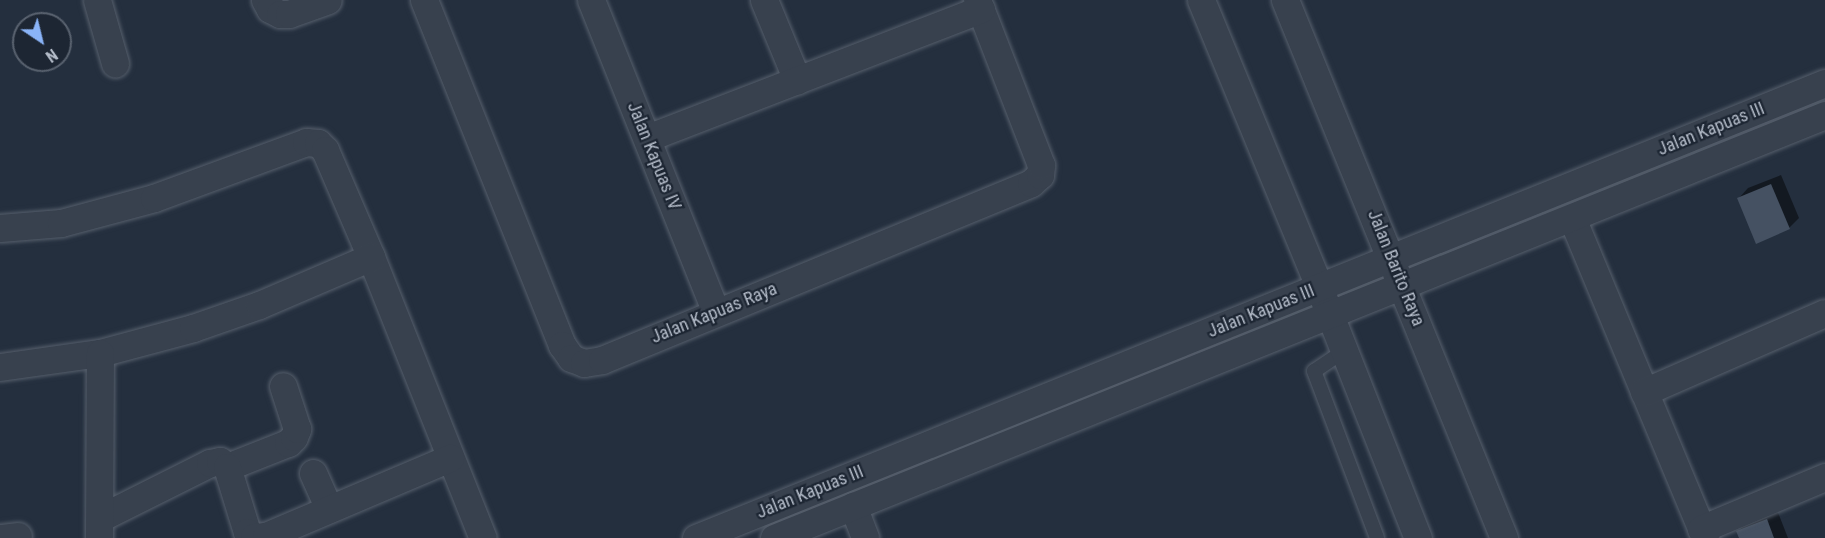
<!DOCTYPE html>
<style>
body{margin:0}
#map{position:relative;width:1825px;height:538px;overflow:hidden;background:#242f3e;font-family:"Roboto Condensed",sans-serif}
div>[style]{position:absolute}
.shadow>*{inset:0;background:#0007}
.building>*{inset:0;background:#455162}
.roads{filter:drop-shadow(0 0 2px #565f6c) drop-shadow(0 0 2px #565f6c)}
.service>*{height:14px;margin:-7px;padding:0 7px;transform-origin:7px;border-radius:7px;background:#38414e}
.minor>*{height:27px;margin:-13.5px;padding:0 13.5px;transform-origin:13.5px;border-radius:13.5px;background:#38414e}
span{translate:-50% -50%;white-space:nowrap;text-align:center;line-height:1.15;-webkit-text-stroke:4.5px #1d2633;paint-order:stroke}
.street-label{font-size:18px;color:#b4bcc9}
.north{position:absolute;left:12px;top:12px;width:60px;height:60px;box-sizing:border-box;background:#1d2633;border:2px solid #59626f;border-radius:50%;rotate:145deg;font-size:16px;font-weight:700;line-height:24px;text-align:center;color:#b4bcc9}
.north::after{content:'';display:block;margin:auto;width:21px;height:27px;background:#8ab4f8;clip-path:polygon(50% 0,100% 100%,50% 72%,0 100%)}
</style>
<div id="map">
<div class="shadow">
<i style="clip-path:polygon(1781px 175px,1799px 218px,1789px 228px,1739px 198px,1748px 188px)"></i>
<i style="clip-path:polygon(1777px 510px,1788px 538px,1741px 538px,1738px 531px,1748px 522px)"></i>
</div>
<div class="building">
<i style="clip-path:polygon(1771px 184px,1790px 229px,1756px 244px,1737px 198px)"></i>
<i style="clip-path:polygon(1767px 519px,1774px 538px,1739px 538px,1736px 531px)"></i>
</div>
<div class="roads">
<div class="service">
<i style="left:1344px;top:351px;width:36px;rotate:146deg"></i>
<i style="left:1314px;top:371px;width:178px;rotate:69.3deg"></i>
</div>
<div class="minor">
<i style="left:97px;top:0;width:66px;rotate:74.1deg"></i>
<i style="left:265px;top:0;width:10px;rotate:61deg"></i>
<i style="left:270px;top:9px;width:11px;rotate:27deg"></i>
<i style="left:280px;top:14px;width:9px"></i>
<i style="left:289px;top:14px;width:41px;rotate:-19.7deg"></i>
<i style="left:424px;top:0;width:372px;rotate:68.2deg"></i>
<i style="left:562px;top:345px;width:16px;rotate:55deg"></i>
<i style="left:571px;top:358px;width:14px;rotate:21deg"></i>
<i style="left:584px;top:363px;width:18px;rotate:-9deg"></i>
<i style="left:602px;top:360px;width:464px;rotate:-22.4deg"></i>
<i style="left:1031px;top:183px;width:12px;rotate:-42deg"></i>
<i style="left:1040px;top:175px;width:10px;rotate:-84deg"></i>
<i style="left:1041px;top:165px;width:177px;rotate:-111.2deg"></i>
<i style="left:591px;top:0;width:336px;rotate:68.2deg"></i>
<i style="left:764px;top:0;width:87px;rotate:67.6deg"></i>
<i style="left:1201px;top:0;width:310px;rotate:67.6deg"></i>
<i style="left:1319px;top:287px;width:270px;rotate:68.5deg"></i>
<i style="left:1285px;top:0;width:581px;rotate:67.85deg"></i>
<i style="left:647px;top:138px;width:358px;rotate:-21.1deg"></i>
<i style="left:1572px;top:218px;width:347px;rotate:67.4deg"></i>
<i style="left:0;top:228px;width:61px;rotate:-4.7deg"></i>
<i style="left:61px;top:223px;width:96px;rotate:-15deg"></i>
<i style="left:154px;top:198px;width:162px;rotate:-20.2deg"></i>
<i style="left:306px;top:142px;width:12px;rotate:5deg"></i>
<i style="left:318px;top:143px;width:10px;rotate:45deg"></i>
<i style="left:325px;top:150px;width:116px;rotate:66.7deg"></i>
<i style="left:371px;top:257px;width:302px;rotate:68.3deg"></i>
<i style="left:0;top:367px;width:101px;rotate:-8deg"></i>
<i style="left:100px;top:353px;width:96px;rotate:-15deg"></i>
<i style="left:193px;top:328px;width:70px;rotate:-19.2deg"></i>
<i style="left:259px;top:305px;width:122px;rotate:-23.2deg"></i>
<i style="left:1644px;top:392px;width:197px;rotate:-23.6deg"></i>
<i style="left:227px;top:467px;width:66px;rotate:-21.5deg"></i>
<i style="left:288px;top:443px;width:8px;rotate:-45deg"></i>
<i style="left:294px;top:437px;width:9px;rotate:-69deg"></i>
<i style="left:297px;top:429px;width:45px;rotate:-108deg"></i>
<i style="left:313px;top:473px;width:39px;rotate:66deg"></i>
<i style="left:853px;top:506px;width:34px;rotate:69deg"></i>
<i style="left:100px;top:518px;width:123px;rotate:-26.6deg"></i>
<i style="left:210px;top:463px;width:10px;rotate:-11deg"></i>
<i style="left:220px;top:461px;width:9px;rotate:41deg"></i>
<i style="left:227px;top:467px;width:68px;rotate:72.9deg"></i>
<i style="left:247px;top:532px;width:9px;rotate:36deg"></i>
<i style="left:254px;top:537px;width:12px;rotate:-5deg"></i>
<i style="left:266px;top:536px;width:200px;rotate:-23deg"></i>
<i style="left:1701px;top:529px;width:134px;rotate:-22.8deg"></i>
<i style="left:1px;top:538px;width:17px;rotate:-7deg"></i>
<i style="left:99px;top:538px;width:185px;rotate:-89.7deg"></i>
<i style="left:696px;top:538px;width:1217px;rotate:-21.95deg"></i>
<i style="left:774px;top:538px;width:1133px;rotate:-21.92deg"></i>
</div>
</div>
<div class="street-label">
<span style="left:1711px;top:129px;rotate:-22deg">Jalan Kapuas III</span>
<span style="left:654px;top:156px;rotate:68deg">Jalan Kapuas IV</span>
<span style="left:1396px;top:268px;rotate:68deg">Jalan Barito Raya</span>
<span style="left:1261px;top:311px;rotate:-22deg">Jalan Kapuas III</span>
<span style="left:714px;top:313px;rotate:-22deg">Jalan Kapuas Raya</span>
<span style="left:810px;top:492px;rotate:-22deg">Jalan Kapuas III</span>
</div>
<div class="north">N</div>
</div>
